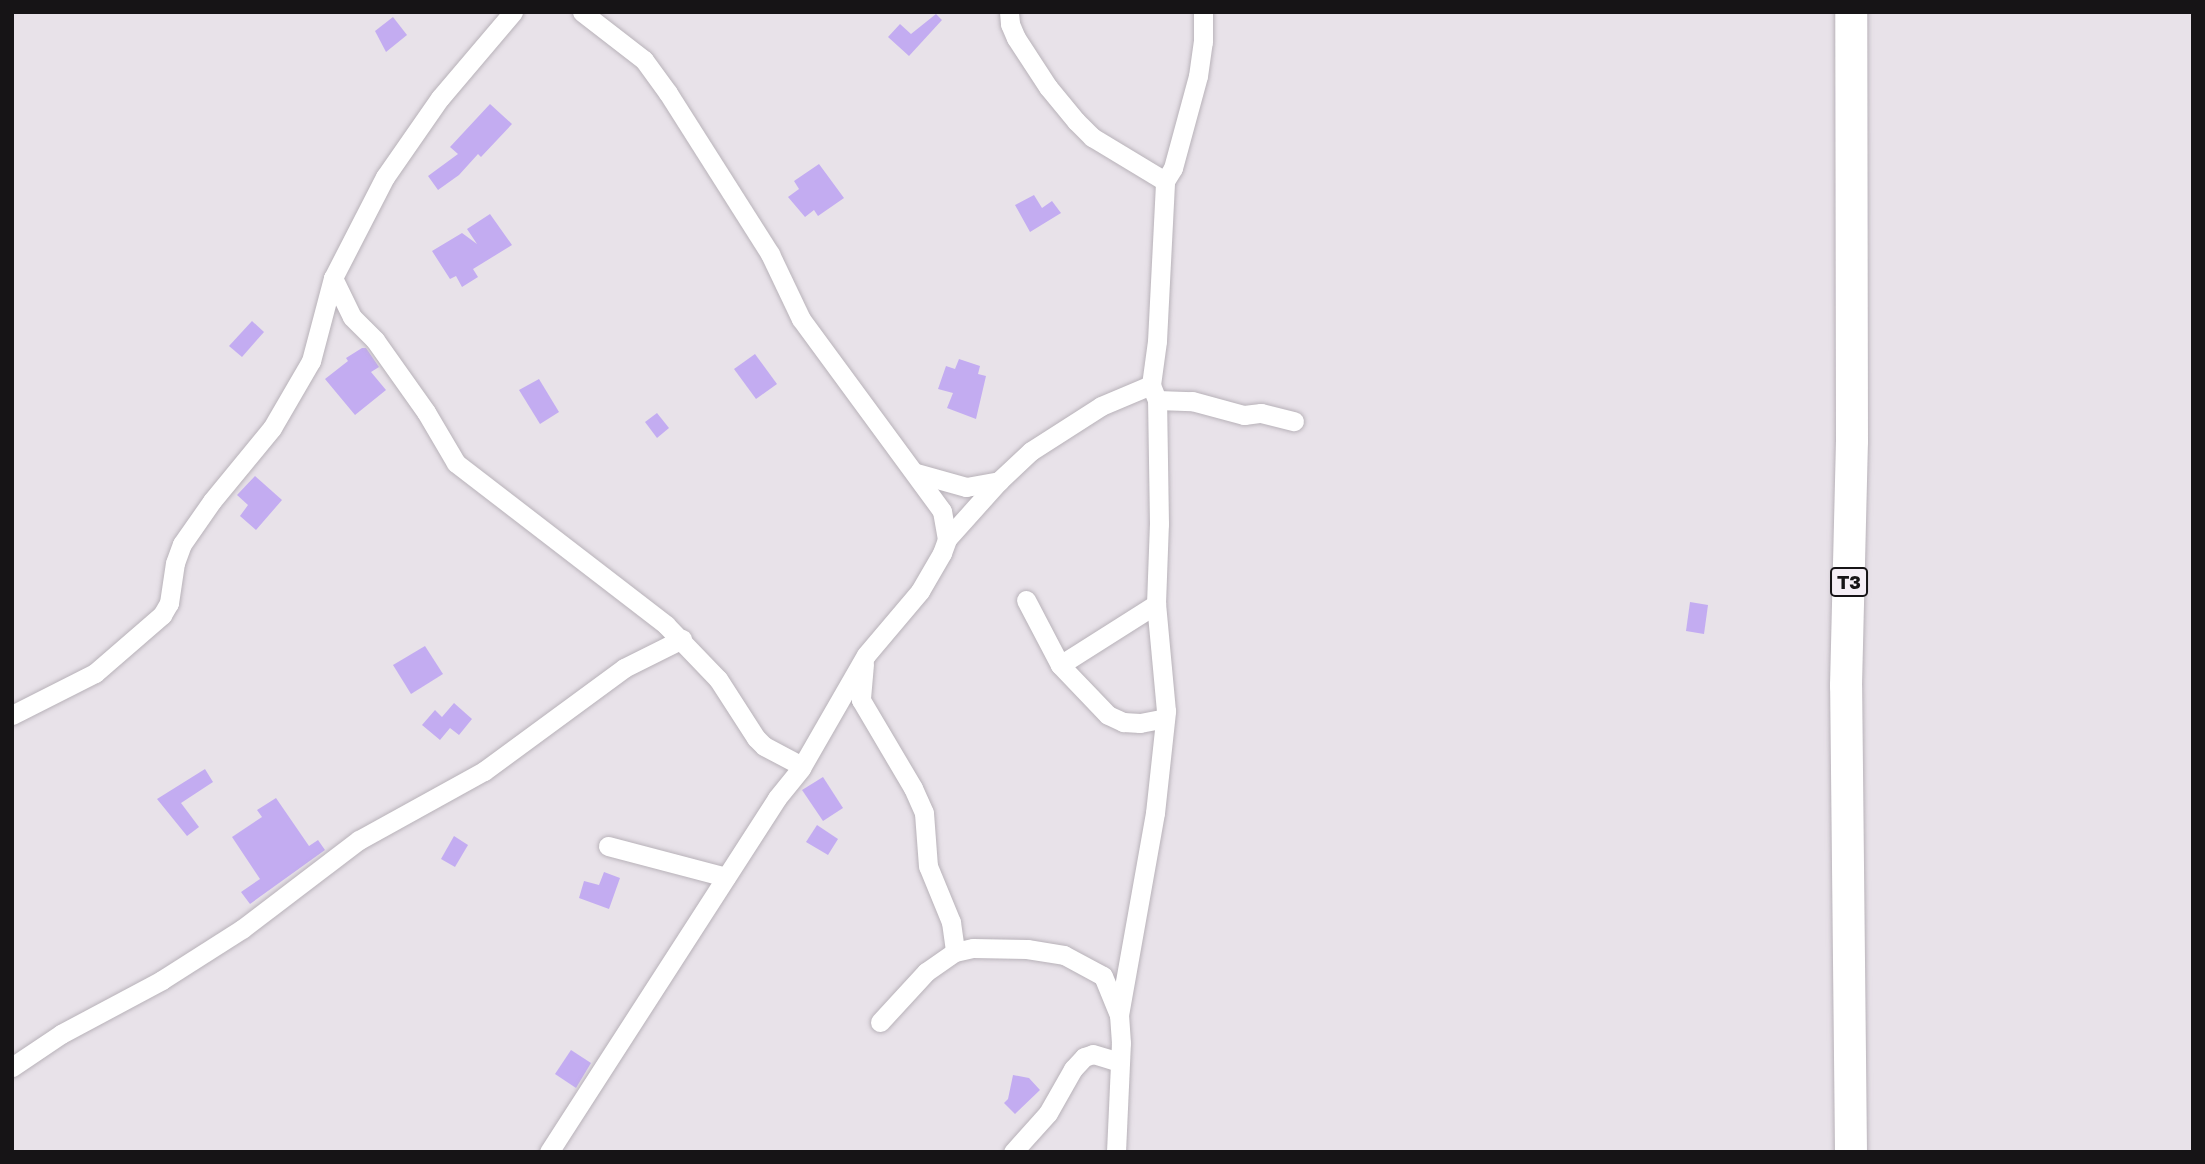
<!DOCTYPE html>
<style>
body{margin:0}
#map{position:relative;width:2205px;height:1164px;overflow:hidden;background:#e8e2e9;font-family:"Golos Text",sans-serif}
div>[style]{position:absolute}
.building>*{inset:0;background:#c3acf1}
.roads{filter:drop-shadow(0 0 2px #b8b2b9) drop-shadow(0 0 2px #b8b2b9)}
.minor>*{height:19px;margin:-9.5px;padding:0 9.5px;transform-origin:9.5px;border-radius:9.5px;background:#fff}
.trunk>*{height:32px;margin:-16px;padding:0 16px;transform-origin:16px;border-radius:16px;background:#fff}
span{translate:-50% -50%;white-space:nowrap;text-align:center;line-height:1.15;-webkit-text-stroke:5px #f5eff6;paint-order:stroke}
.shield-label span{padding:2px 5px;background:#f5eff6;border:2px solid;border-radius:5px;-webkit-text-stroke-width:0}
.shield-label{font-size:19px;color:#161416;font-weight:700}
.frame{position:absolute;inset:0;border:14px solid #161416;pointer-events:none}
</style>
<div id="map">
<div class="building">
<i style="clip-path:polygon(936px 14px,942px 20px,909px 56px,888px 37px,900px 24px,911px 34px)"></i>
<i style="clip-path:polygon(393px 17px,407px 35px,386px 52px,375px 31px)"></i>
<i style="clip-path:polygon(490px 104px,512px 124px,481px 157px,478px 154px,459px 175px,438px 190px,428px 176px,458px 154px,450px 147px)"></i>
<i style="clip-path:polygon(819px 164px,844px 198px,818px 216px,814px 210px,805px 217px,788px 197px,799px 189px,794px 181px)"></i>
<i style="clip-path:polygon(1034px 195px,1042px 208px,1052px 201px,1061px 213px,1030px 232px,1015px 205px)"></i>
<i style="clip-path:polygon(490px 214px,512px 245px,473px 269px,478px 277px,462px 287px,456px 276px,450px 279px,432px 251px,462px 233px,477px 244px,467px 229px)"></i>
<i style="clip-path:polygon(252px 321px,264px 332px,242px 357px,229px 346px)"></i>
<i style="clip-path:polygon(362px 348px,366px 348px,379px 367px,371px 372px,386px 390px,355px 415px,325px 379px,348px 361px,346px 358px)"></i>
<i style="clip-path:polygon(755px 354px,777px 384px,756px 399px,734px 369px)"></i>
<i style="clip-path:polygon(959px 359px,980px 366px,978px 374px,986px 376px,976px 419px,947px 408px,953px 393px,938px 389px,946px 366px,955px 369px)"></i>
<i style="clip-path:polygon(539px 379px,559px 412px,540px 424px,519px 390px)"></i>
<i style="clip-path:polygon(657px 413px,669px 428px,657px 438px,645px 422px)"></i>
<i style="clip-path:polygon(255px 476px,282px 500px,256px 530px,240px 516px,248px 505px,237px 495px)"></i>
<i style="clip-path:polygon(1690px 602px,1708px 605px,1704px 634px,1686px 631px)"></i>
<i style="clip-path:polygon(425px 646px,443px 674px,411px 694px,393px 665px)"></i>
<i style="clip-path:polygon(454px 703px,472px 719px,459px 735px,450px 728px,440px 740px,422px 725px,435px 710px,442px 717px)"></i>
<i style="clip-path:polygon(205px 769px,213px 782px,181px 803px,199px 827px,187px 836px,157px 799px)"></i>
<i style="clip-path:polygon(823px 777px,843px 808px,823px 821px,802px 790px)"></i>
<i style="clip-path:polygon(276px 798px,309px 846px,318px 840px,325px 850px,250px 904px,241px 892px,260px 879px,232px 837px,262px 817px,257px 810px)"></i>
<i style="clip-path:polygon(817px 825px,838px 839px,828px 855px,806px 842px)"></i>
<i style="clip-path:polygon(454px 836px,468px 845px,455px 867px,441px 859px)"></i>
<i style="clip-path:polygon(604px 872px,620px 878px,609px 909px,579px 898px,584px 881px,599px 885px)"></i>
<i style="clip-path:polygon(571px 1050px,591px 1063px,576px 1088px,555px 1074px)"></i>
<i style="clip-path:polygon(1013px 1075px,1029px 1078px,1040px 1090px,1015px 1114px,1004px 1103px,1008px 1099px)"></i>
</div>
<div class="roads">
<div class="minor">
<i style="left:582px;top:12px;width:78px;rotate:37.7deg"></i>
<i style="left:644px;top:60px;width:41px;rotate:54deg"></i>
<i style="left:668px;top:93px;width:191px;rotate:57.6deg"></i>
<i style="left:770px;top:254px;width:72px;rotate:64.5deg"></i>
<i style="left:801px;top:319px;width:238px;rotate:53.7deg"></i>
<i style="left:942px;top:511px;width:28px;rotate:80deg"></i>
<i style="left:1009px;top:12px;width:12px;rotate:85deg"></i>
<i style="left:1010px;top:24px;width:15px;rotate:67deg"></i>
<i style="left:1016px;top:38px;width:59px;rotate:56.9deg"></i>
<i style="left:1048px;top:87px;width:44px;rotate:50.5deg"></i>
<i style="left:1076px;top:121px;width:23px;rotate:45deg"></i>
<i style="left:1092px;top:137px;width:85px;rotate:31.1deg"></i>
<i style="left:333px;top:278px;width:43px;rotate:64deg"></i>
<i style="left:352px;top:317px;width:33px;rotate:45deg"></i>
<i style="left:375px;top:340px;width:88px;rotate:54.7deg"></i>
<i style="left:426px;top:412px;width:59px;rotate:59.5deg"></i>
<i style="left:456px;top:463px;width:265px;rotate:37.6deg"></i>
<i style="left:666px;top:625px;width:75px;rotate:46.1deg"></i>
<i style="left:718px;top:679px;width:70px;rotate:57.2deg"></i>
<i style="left:756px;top:738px;width:11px;rotate:45deg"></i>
<i style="left:764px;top:746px;width:43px;rotate:27.8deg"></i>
<i style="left:1157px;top:400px;width:35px;rotate:2deg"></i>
<i style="left:1192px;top:401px;width:54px;rotate:15.1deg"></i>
<i style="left:1244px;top:415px;width:17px;rotate:-7deg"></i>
<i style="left:1261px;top:413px;width:34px;rotate:14deg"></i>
<i style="left:916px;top:473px;width:52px;rotate:15.6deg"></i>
<i style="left:966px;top:487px;width:34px;rotate:-10deg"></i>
<i style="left:1026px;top:600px;width:73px;rotate:62.4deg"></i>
<i style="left:1060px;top:665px;width:69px;rotate:46.2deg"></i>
<i style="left:1108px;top:715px;width:17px;rotate:25deg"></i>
<i style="left:1123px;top:722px;width:17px;rotate:3deg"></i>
<i style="left:1140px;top:723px;width:25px;rotate:-11deg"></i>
<i style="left:864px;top:664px;width:36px;rotate:95deg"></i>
<i style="left:861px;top:700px;width:102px;rotate:59.4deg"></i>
<i style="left:913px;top:788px;width:27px;rotate:66deg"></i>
<i style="left:924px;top:813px;width:53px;rotate:85.7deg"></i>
<i style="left:928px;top:866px;width:61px;rotate:67.7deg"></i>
<i style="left:951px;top:922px;width:30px;rotate:82deg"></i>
<i style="left:1060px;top:665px;width:114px;rotate:-32.4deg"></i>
<i style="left:12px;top:715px;width:93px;rotate:-26.8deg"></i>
<i style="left:95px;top:673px;width:89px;rotate:-40.9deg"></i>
<i style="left:162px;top:615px;width:14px;rotate:-60deg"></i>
<i style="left:169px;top:603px;width:40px;rotate:-81.5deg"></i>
<i style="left:175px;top:563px;width:20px;rotate:-70deg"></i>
<i style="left:182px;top:544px;width:52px;rotate:-55.1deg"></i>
<i style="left:212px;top:501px;width:94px;rotate:-50.6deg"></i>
<i style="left:272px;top:428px;width:78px;rotate:-59.8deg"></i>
<i style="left:311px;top:361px;width:86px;rotate:-75.2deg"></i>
<i style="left:333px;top:278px;width:114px;rotate:-62.8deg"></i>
<i style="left:385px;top:177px;width:96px;rotate:-55.2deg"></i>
<i style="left:440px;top:98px;width:113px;rotate:-49.7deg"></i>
<i style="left:608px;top:846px;width:122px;rotate:14.7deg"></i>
<i style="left:880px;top:1022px;width:68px;rotate:-47.4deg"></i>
<i style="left:926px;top:972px;width:35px;rotate:-35deg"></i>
<i style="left:955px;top:952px;width:18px;rotate:-13deg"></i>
<i style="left:973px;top:948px;width:54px;rotate:1.1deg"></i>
<i style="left:1027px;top:949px;width:37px;rotate:9deg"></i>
<i style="left:1064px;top:955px;width:44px;rotate:28.3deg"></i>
<i style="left:1103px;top:976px;width:42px;rotate:67.7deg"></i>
<i style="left:12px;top:1067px;width:59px;rotate:-34deg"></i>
<i style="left:61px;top:1034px;width:115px;rotate:-28.1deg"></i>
<i style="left:162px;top:980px;width:95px;rotate:-32.5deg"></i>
<i style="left:242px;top:929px;width:147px;rotate:-37.3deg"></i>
<i style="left:359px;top:840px;width:143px;rotate:-28.9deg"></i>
<i style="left:484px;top:771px;width:174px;rotate:-36.3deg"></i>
<i style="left:624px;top:668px;width:65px;rotate:-26.6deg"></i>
<i style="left:549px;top:1152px;width:421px;rotate:-57.2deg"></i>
<i style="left:777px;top:798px;width:38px;rotate:-51deg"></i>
<i style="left:801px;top:768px;width:130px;rotate:-60.1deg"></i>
<i style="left:866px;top:655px;width:84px;rotate:-49.8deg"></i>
<i style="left:920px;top:591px;width:44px;rotate:-59.9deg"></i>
<i style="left:942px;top:553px;width:15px;rotate:-70deg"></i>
<i style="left:947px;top:539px;width:78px;rotate:-48.1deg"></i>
<i style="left:999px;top:481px;width:44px;rotate:-43.2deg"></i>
<i style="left:1031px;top:451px;width:83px;rotate:-32.7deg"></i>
<i style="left:1101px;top:406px;width:54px;rotate:-22.8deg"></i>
<i style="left:1013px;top:1152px;width:52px;rotate:-48.1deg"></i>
<i style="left:1048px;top:1113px;width:51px;rotate:-60.4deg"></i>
<i style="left:1073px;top:1069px;width:16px;rotate:-47deg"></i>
<i style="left:1084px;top:1057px;width:9px;rotate:-18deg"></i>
<i style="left:1093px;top:1054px;width:28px;rotate:17deg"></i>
<i style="left:1116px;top:1152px;width:109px;rotate:-87.4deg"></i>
<i style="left:1121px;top:1043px;width:28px;rotate:-94deg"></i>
<i style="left:1119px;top:1015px;width:205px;rotate:-79.9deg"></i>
<i style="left:1155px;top:813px;width:103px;rotate:-83.8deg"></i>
<i style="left:1166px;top:711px;width:107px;rotate:-95.3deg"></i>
<i style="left:1156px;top:604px;width:80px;rotate:-87.9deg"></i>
<i style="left:1159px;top:524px;width:124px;rotate:-90.9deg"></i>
<i style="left:1157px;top:400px;width:16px;rotate:-112deg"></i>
<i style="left:1151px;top:385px;width:44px;rotate:-82.2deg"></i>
<i style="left:1157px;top:341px;width:160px;rotate:-87.1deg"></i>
<i style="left:1165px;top:181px;width:15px;rotate:-58deg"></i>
<i style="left:1173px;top:168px;width:95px;rotate:-74.8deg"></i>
<i style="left:1198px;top:76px;width:34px;rotate:-82deg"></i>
<i style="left:1203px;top:42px;width:30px;rotate:-90deg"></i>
</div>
<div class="trunk">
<i style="left:1851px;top:1152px;width:466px;rotate:-90.6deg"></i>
<i style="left:1846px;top:686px;width:245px;rotate:-88.6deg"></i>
<i style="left:1852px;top:441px;width:429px;rotate:-90.1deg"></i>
</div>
</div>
<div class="shield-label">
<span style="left:1849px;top:582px">T3</span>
</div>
<div class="frame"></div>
</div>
